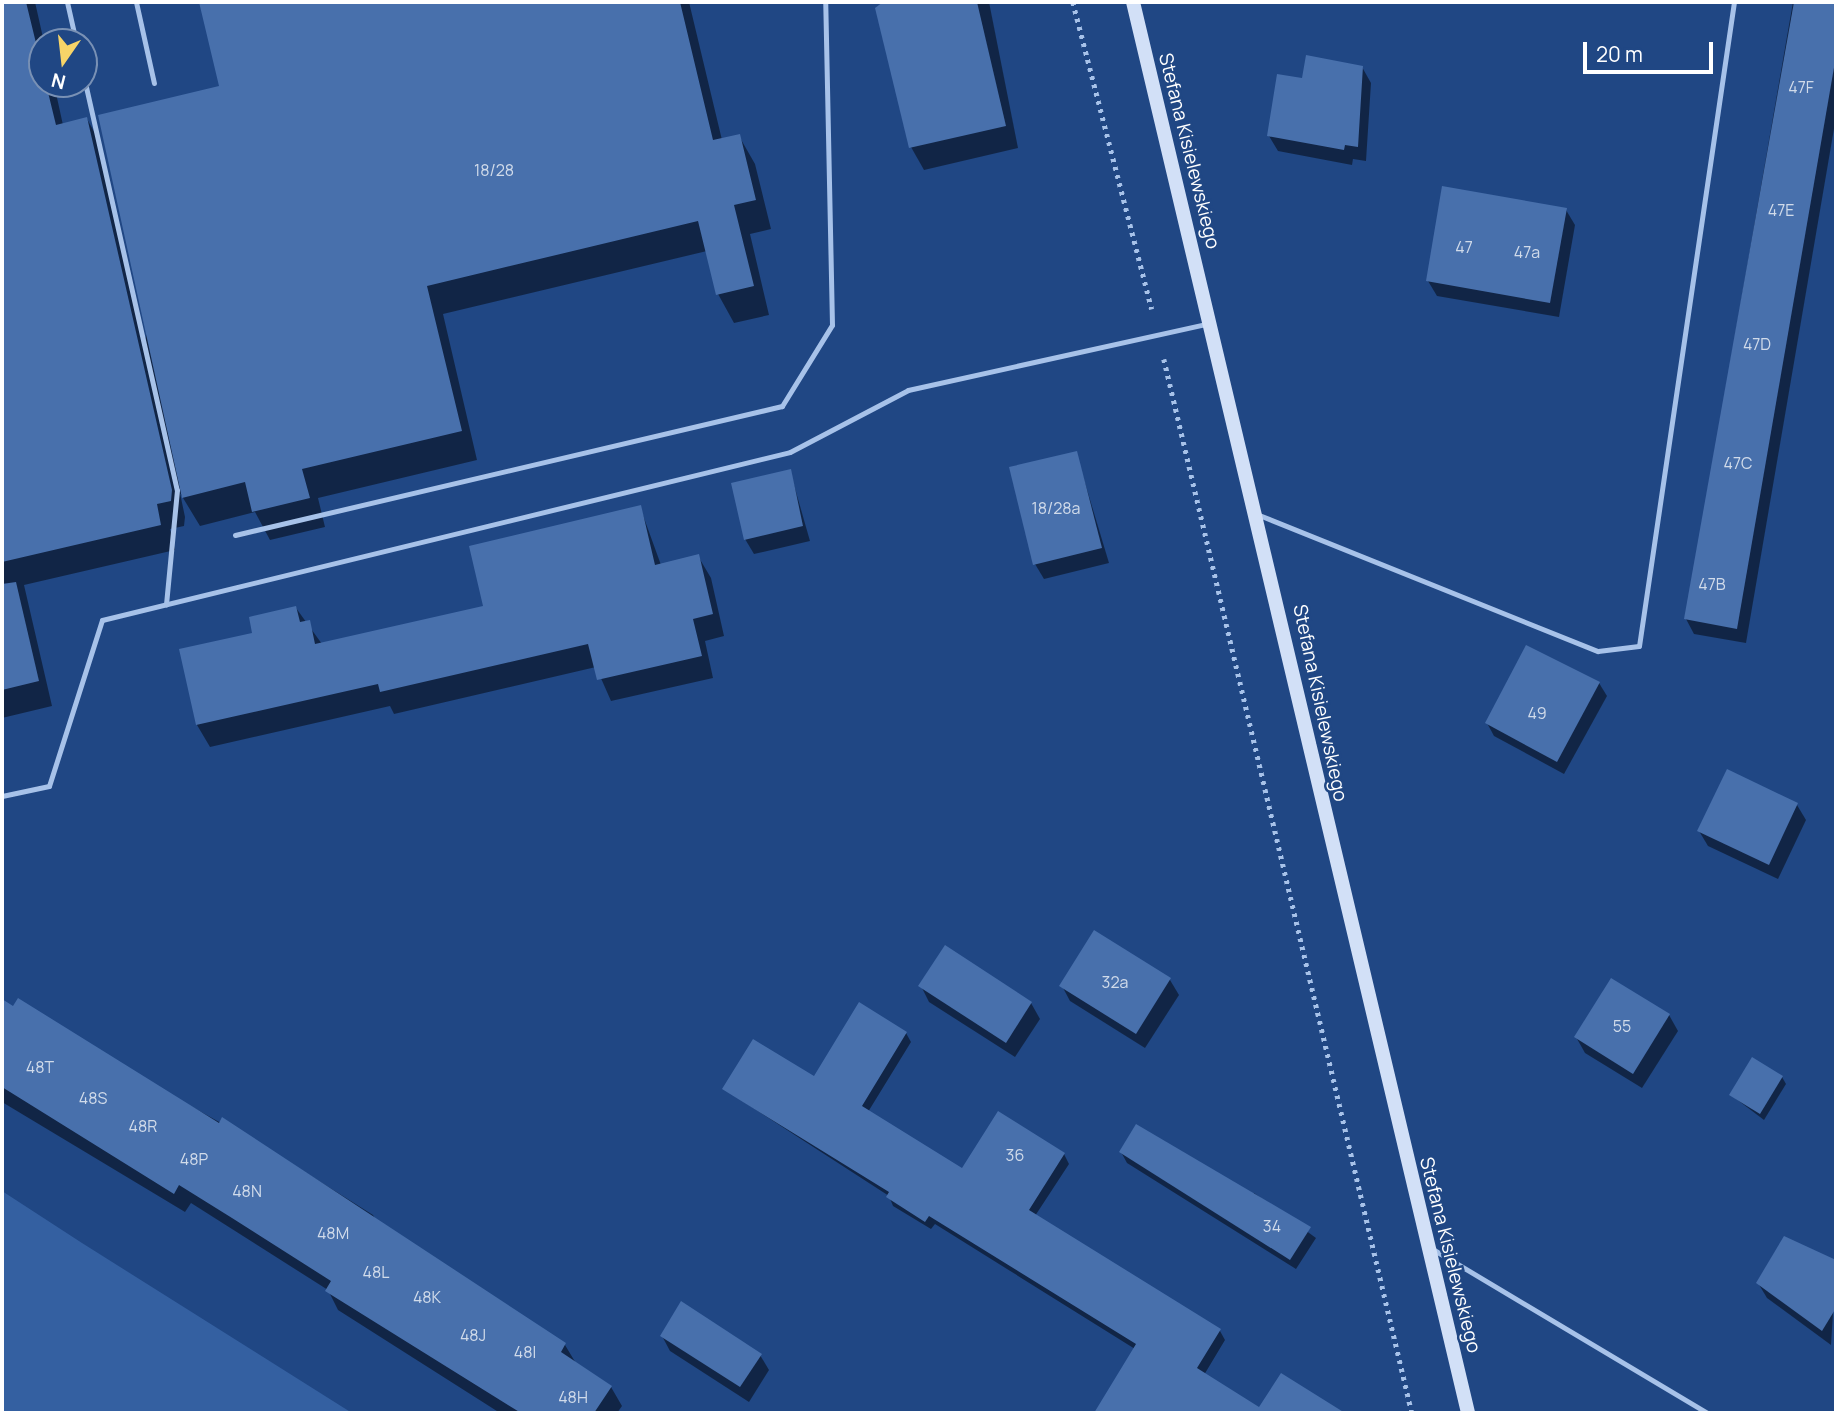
<!DOCTYPE html>
<style>
body{margin:0}
#map{position:relative;width:1838px;height:1415px;overflow:hidden;background:#204784;font-family:Manrope,sans-serif}
div>[style]{position:absolute}
.green>*{inset:0;background:#3460a1}
.shadow>*{inset:0;background:#0007}
.building>*{inset:0;background:#4870ac}
.path>*{height:4.5px;margin-top:-2.25px;transform-origin:0;background:repeating-linear-gradient(90deg,#a7c2e9 0 3.5px,transparent 0 8.5px)}
.lane>*{height:5px;margin:-2.5px;padding:0 2.5px;transform-origin:2.5px;border-radius:2.5px;background:#a7c2e9}
.secondary>*{height:14px;margin:-7px;padding:0 7px;transform-origin:7px;border-radius:7px;background:#d2e0f7}
span{translate:-50% -50%;white-space:nowrap;text-align:center;line-height:1.15;-webkit-text-stroke:5px #204784;paint-order:stroke}
.number-label{font-size:16px;color:#d1dbea}
.number-label span{-webkit-text-stroke-width:0}
.street-label{font-size:19px;color:#fff}
.frame{position:absolute;inset:0;border:4px solid #fff;pointer-events:none}
.north{position:absolute;left:28px;top:28px;width:70px;height:70px;box-sizing:border-box;background:#204784;border:2px solid #7991b5;border-radius:50%;rotate:194deg;font-size:19px;font-weight:700;line-height:28px;text-align:center;color:#fff}
.north::after{content:'';display:block;margin:auto;width:24px;height:32px;background:#f7d468;clip-path:polygon(50% 0,100% 100%,50% 72%,0 100%)}
.scale{position:absolute;left:1583px;top:42px;width:130px;height:32px;box-sizing:border-box;border:4px solid #fff;border-top:0;padding-left:9px;font-size:21px;line-height:24px;white-space:nowrap;color:#fff;-webkit-text-stroke:5px #204784;paint-order:stroke}
</style>
<div id="map">
<div class="green">
<i style="clip-path:polygon(2px 1191px,82px 1243px,352px 1413px,2px 1413px)"></i>
</div>
<div class="shadow">
<i style="clip-path:polygon(2px 2px,35px 2px,44px 42px,42px 84px,54px 84px,63px 125px,87px 119px,101px 144px,145px 340px,221px 87px,200px 2px,689px 2px,722px 140px,739px 136px,755px 164px,771px 229px,750px 234px,769px 315px,734px 323px,718px 294px,707px 251px,443px 314px,477px 460px,318px 498px,325px 527px,270px 540px,255px 512px,200px 526px,180px 493px,185px 517px,184px 526px,170px 529px,175px 550px,24px 585px,52px 706px,2px 718px,2px 444px,9px 442px,2px 414px)"></i>
<i style="clip-path:polygon(885px 2px,989px 2px,1018px 148px,924px 170px,911px 147px)"></i>
<i style="clip-path:polygon(1793px 2px,1836px 2px,1836px 117px,1746px 643px,1694px 634px,1686px 619px)"></i>
<i style="clip-path:polygon(1362px 67px,1371px 83px,1366px 161px,1353px 159px,1352px 165px,1278px 151px,1269px 136px,1304px 80px)"></i>
<i style="clip-path:polygon(1566px 210px,1575px 225px,1559px 317px,1437px 296px,1428px 281px)"></i>
<i style="clip-path:polygon(1076px 453px,1109px 563px,1044px 579px,1035px 564px)"></i>
<i style="clip-path:polygon(790px 471px,810px 541px,754px 554px,745px 539px)"></i>
<i style="clip-path:polygon(640px 507px,661px 565px,698px 556px,711px 578px,724px 636px,705px 641px,713px 678px,611px 701px,596px 667px,394px 714px,390px 706px,210px 747px,197px 725px,181px 651px,255px 634px,296px 608px,322px 644px,485px 607px)"></i>
<i style="clip-path:polygon(1599px 683px,1607px 696px,1564px 774px,1494px 736px,1487px 723px)"></i>
<i style="clip-path:polygon(1797px 805px,1806px 820px,1778px 879px,1708px 846px,1699px 831px)"></i>
<i style="clip-path:polygon(1095px 933px,1170px 980px,1179px 995px,1145px 1048px,1070px 1001px,1062px 986px)"></i>
<i style="clip-path:polygon(945px 948px,1031px 1003px,1040px 1019px,1015px 1057px,929px 1002px,921px 986px)"></i>
<i style="clip-path:polygon(2px 1001px,273px 1152px,373px 1215px,380px 1228px,565px 1345px,577px 1365px,611px 1387px,622px 1406px,617px 1413px,500px 1413px,338px 1310px,328px 1290px,191px 1203px,185px 1212px,2px 1102px)"></i>
<i style="clip-path:polygon(1669px 1015px,1678px 1031px,1642px 1088px,1585px 1053px,1576px 1037px)"></i>
<i style="clip-path:polygon(906px 1033px,911px 1042px,868px 1112px,962px 1171px,1064px 1154px,1069px 1164px,1035px 1216px,1220px 1331px,1225px 1340px,1204px 1375px,1229px 1396px,1218px 1413px,1096px 1413px,1135px 1349px,935px 1224px,931px 1229px,893px 1206px,889px 1196px,724px 1089px,814px 1079px)"></i>
<i style="clip-path:polygon(1782px 1077px,1786px 1084px,1764px 1120px,1731px 1095px)"></i>
<i style="clip-path:polygon(1121px 1152px,1251px 1199px,1254px 1193px,1316px 1238px,1296px 1269px,1127px 1163px)"></i>
<i style="clip-path:polygon(1785px 1238px,1836px 1265px,1831px 1345px,1767px 1298px,1758px 1283px)"></i>
<i style="clip-path:polygon(662px 1336px,760px 1355px,769px 1370px,749px 1402px,670px 1351px)"></i>
</div>
<div class="building">
<i style="clip-path:polygon(2px 2px,26px 2px,56px 125px,87px 117px,172px 490px,171px 501px,157px 504px,161px 525px,2px 562px)"></i>
<i style="clip-path:polygon(199px 2px,680px 2px,713px 140px,740px 134px,756px 200px,734px 205px,754px 286px,716px 295px,698px 221px,427px 286px,462px 431px,302px 469px,310px 498px,252px 512px,245px 482px,182px 498px,98px 115px,219px 86px)"></i>
<i style="clip-path:polygon(883px 2px,977px 2px,1006px 126px,909px 148px,875px 8px)"></i>
<i style="clip-path:polygon(1794px 2px,1836px 2px,1836px 56px,1737px 629px,1684px 619px)"></i>
<i style="clip-path:polygon(1306px 55px,1363px 66px,1358px 147px,1345px 145px,1344px 150px,1267px 136px,1277px 74px,1302px 78px)"></i>
<i style="clip-path:polygon(1442px 186px,1567px 208px,1550px 303px,1426px 281px)"></i>
<i style="clip-path:polygon(1077px 451px,1102px 548px,1033px 565px,1009px 467px)"></i>
<i style="clip-path:polygon(791px 469px,803px 526px,744px 540px,731px 483px)"></i>
<i style="clip-path:polygon(641px 505px,655px 565px,699px 554px,713px 614px,693px 619px,702px 656px,597px 680px,588px 644px,380px 692px,378px 684px,196px 725px,179px 649px,252px 633px,249px 617px,296px 606px,300px 622px,310px 620px,315px 644px,483px 606px,469px 546px)"></i>
<i style="clip-path:polygon(16px 582px,39px 681px,2px 690px,2px 584px)"></i>
<i style="clip-path:polygon(1526px 645px,1600px 682px,1557px 762px,1485px 723px)"></i>
<i style="clip-path:polygon(1727px 769px,1798px 803px,1769px 865px,1697px 831px)"></i>
<i style="clip-path:polygon(1094px 930px,1171px 978px,1136px 1034px,1059px 986px)"></i>
<i style="clip-path:polygon(945px 945px,1032px 1002px,1006px 1043px,918px 986px)"></i>
<i style="clip-path:polygon(1611px 978px,1670px 1014px,1633px 1074px,1574px 1037px)"></i>
<i style="clip-path:polygon(18px 998px,219px 1123px,222px 1117px,566px 1343px,561px 1352px,612px 1386px,594px 1413px,521px 1413px,325px 1291px,331px 1281px,232px 1218px,179px 1185px,174px 1194px,2px 1087px,2px 999px,13px 1006px)"></i>
<i style="clip-path:polygon(859px 1002px,907px 1032px,862px 1106px,962px 1168px,998px 1111px,1065px 1153px,1029px 1210px,1221px 1329px,1197px 1368px,1259px 1407px,1281px 1373px,1345px 1413px,1094px 1413px,1136px 1344px,929px 1216px,925px 1222px,886px 1197px,889px 1192px,722px 1089px,753px 1039px,814px 1076px)"></i>
<i style="clip-path:polygon(1752px 1057px,1783px 1076px,1760px 1114px,1729px 1095px)"></i>
<i style="clip-path:polygon(1136px 1124px,1311px 1227px,1290px 1260px,1119px 1152px)"></i>
<i style="clip-path:polygon(1784px 1236px,1836px 1260px,1836px 1308px,1822px 1331px,1756px 1283px)"></i>
<i style="clip-path:polygon(681px 1301px,762px 1354px,740px 1387px,660px 1336px)"></i>
</div>
<div class="path">
<i style="left:1073px;top:2px;width:317px;rotate:75.6deg"></i>
<i style="left:1164px;top:359px;width:1083px;rotate:76.76deg"></i>
</div>
<div class="lane">
<i style="left:67px;top:2px;width:41px;rotate:77.3deg"></i>
<i style="left:136px;top:2px;width:83px;rotate:77.5deg"></i>
<i style="left:84px;top:78px;width:422px;rotate:77.3deg"></i>
<i style="left:177px;top:490px;width:115px;rotate:95.5deg"></i>
<i style="left:1259px;top:515px;width:365px;rotate:21.9deg"></i>
<i style="left:1598px;top:651px;width:41px;rotate:-7deg"></i>
<i style="left:1639px;top:646px;width:651px;rotate:-81.61deg"></i>
<i style="left:235px;top:535px;width:562px;rotate:-13.27deg"></i>
<i style="left:782px;top:406px;width:95px;rotate:-58.3deg"></i>
<i style="left:832px;top:325px;width:323px;rotate:-91.2deg"></i>
<i style="left:2px;top:796px;width:48px;rotate:-12deg"></i>
<i style="left:49px;top:786px;width:174px;rotate:-72.3deg"></i>
<i style="left:102px;top:620px;width:708px;rotate:-13.72deg"></i>
<i style="left:790px;top:452px;width:133px;rotate:-27.7deg"></i>
<i style="left:908px;top:390px;width:308px;rotate:-12.5deg"></i>
<i style="left:1434px;top:1250px;width:318px;rotate:30.8deg"></i>
</div>
<div class="secondary">
<i style="left:1133px;top:2px;width:1450px;rotate:76.64deg"></i>
</div>
<div class="number-label">
<span style="left:1801px;top:87px">47F</span>
<span style="left:494px;top:170px">18/28</span>
<span style="left:1781px;top:210px">47E</span>
<span style="left:1464px;top:247px">47</span>
<span style="left:1527px;top:252px">47a</span>
<span style="left:1757px;top:344px">47D</span>
<span style="left:1738px;top:463px">47C</span>
<span style="left:1056px;top:508px">18/28a</span>
<span style="left:1712px;top:584px">47B</span>
<span style="left:1537px;top:713px">49</span>
<span style="left:1115px;top:982px">32a</span>
<span style="left:1622px;top:1026px">55</span>
<span style="left:40px;top:1067px">48T</span>
<span style="left:93px;top:1098px">48S</span>
<span style="left:143px;top:1126px">48R</span>
<span style="left:1015px;top:1155px">36</span>
<span style="left:194px;top:1159px">48P</span>
<span style="left:247px;top:1191px">48N</span>
<span style="left:1272px;top:1226px">34</span>
<span style="left:333px;top:1233px">48M</span>
<span style="left:376px;top:1272px">48L</span>
<span style="left:427px;top:1297px">48K</span>
<span style="left:473px;top:1335px">48J</span>
<span style="left:525px;top:1352px">48I</span>
<span style="left:573px;top:1397px">48H</span>
</div>
<div class="street-label">
<span style="left:1189px;top:151px;rotate:76deg">Stefana Kisielewskiego</span>
<span style="left:1320px;top:703px;rotate:78deg">Stefana Kisielewskiego</span>
<span style="left:1450px;top:1255px;rotate:76deg">Stefana Kisielewskiego</span>
</div>
<div class="frame"></div>
<div class="north">N</div>
<div class="scale">20 m</div>
</div>
